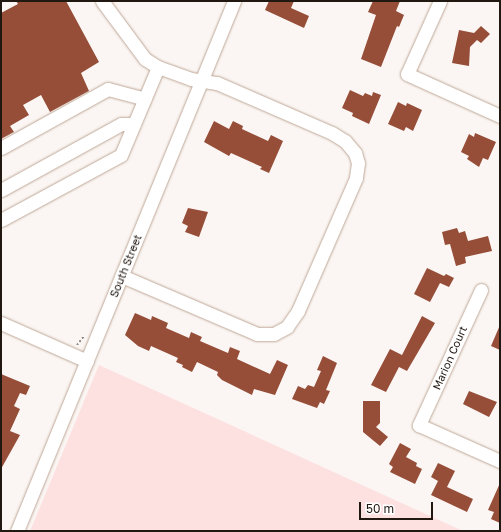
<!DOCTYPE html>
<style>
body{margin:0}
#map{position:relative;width:501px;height:532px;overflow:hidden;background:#fbf6f3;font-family:"Golos Text",sans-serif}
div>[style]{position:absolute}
.green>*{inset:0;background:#fde1e1}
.building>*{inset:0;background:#964e39}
.path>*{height:2px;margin-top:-1px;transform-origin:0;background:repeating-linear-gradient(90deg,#908984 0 2px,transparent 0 4px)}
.roads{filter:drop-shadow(0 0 1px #bfa797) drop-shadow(0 0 1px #bfa797)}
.minor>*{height:13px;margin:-6.5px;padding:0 6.5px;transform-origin:6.5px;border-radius:6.5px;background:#fff}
span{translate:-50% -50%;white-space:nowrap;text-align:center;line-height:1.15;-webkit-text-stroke:4px #fff;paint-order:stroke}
.street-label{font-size:11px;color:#211812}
.frame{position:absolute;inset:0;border:2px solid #211812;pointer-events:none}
.scale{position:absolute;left:359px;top:502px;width:74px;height:18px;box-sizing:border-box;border:2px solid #211812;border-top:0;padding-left:5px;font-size:12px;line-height:14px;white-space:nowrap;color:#211812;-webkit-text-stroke:3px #fff;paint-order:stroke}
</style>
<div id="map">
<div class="green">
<i style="clip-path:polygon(99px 365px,463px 531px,30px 531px)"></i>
</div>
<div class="building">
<i style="clip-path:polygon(16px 1px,66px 1px,99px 62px,81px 73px,89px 91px,50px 112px,41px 95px,23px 105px,29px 115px,10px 126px,14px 132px,1px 139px,1px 13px,18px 4px)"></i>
<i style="clip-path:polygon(269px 1px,294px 1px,291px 8px,309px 16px,304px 28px,265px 10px)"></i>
<i style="clip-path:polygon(373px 1px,400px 1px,396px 11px,404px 15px,399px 27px,397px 26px,381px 67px,361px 59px,376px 15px,368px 12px)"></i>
<i style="clip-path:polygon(481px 26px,490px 34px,481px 43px,477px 40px,470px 47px,469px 66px,452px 63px,459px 30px,474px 33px)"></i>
<i style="clip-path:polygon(350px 90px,363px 96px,365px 93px,372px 96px,373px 92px,381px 95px,369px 124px,352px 116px,353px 113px,342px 108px)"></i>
<i style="clip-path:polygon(398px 102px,406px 106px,407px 103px,422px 110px,413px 131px,406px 127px,404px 131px,388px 124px)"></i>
<i style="clip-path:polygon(214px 121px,229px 129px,233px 121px,243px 126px,242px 129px,268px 141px,271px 135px,283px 141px,269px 173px,260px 169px,262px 167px,231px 153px,229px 156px,204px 142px)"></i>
<i style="clip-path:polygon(475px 133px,496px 142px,488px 160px,483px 158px,479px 167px,467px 159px,469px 156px,461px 152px,469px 134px,474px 137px)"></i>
<i style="clip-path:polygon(188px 208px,208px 212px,199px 237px,185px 232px,188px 226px,182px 223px)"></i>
<i style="clip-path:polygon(457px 228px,459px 233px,465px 231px,468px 241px,488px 236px,492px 251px,465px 257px,466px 263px,456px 266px,450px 244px,445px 245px,442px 232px)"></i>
<i style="clip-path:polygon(427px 268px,444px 276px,446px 274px,454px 278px,449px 287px,440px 283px,430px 302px,414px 294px)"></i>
<i style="clip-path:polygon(135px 313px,151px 320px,152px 316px,168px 323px,166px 328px,189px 338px,191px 332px,202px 337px,200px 341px,228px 353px,230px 347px,240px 351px,237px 359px,270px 374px,277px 360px,288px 365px,275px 395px,254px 389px,252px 395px,222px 380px,217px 375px,218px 372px,197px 362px,192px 372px,182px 367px,183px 365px,176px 362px,178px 358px,151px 346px,149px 351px,138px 346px,125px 335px)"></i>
<i style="clip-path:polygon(422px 316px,435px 323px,407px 371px,399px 367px,386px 392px,371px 385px,390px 349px,402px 355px)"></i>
<i style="clip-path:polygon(500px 325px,500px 350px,491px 346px)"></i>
<i style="clip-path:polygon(323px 356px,337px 363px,326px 390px,330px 391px,324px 404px,320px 402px,317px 408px,292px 399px,298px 386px,305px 389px,308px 385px,314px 387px,321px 371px,317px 370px)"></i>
<i style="clip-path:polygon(1px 374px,30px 386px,26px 395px,20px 393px,14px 406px,20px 409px,10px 431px,20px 435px,1px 469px)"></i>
<i style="clip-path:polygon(469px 391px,497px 402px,489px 417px,463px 404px)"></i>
<i style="clip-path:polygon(363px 401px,380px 401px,380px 423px,376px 427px,388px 437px,380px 446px,363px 432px)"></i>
<i style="clip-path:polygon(400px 443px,411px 449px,406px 457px,417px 463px,416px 466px,422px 469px,415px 484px,390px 472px,393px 467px,389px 464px)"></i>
<i style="clip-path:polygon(438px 463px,455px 471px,447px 487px,473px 499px,467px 512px,431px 495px,438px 481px,431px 477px)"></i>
<i style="clip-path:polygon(500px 483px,500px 523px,491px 519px,494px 512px,488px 510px)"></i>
</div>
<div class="path">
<i style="left:77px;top:345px;width:11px;rotate:-52deg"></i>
</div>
<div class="roads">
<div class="minor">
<i style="left:102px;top:1px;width:72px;rotate:53.4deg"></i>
<i style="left:145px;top:59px;width:15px;rotate:32deg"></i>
<i style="left:158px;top:67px;width:35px;rotate:20deg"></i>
<i style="left:191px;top:79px;width:26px;rotate:9deg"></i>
<i style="left:217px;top:83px;width:125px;rotate:23.5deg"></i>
<i style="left:332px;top:133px;width:15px;rotate:32deg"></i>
<i style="left:345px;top:141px;width:16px;rotate:50deg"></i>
<i style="left:355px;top:153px;width:10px;rotate:73deg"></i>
<i style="left:358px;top:163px;width:15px;rotate:98deg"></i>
<i style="left:356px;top:178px;width:145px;rotate:113.6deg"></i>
<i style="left:298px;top:311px;width:19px;rotate:125deg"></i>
<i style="left:287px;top:327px;width:15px;rotate:152deg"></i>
<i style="left:274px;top:334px;width:17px;rotate:180deg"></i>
<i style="left:257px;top:334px;width:147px;rotate:-156.8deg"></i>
<i style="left:440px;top:1px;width:80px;rotate:114.3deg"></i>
<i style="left:407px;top:74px;width:102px;rotate:24.3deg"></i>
<i style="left:1px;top:148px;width:122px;rotate:-28.9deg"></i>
<i style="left:108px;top:89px;width:38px;rotate:15deg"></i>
<i style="left:1px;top:190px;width:137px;rotate:-28.8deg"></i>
<i style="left:121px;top:124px;width:13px"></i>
<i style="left:1px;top:220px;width:136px;rotate:-28.4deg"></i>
<i style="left:121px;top:155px;width:95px;rotate:-67.2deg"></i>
<i style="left:481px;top:290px;width:149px;rotate:114.7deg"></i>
<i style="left:419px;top:425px;width:89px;rotate:24deg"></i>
<i style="left:1px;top:323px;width:94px;rotate:23.8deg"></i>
<i style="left:17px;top:531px;width:573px;rotate:-67.73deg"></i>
</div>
</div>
<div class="street-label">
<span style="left:126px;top:266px;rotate:-68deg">South Street</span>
<span style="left:450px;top:358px;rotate:-66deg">Marion Court</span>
</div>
<div class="frame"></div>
<div class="scale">50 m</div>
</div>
